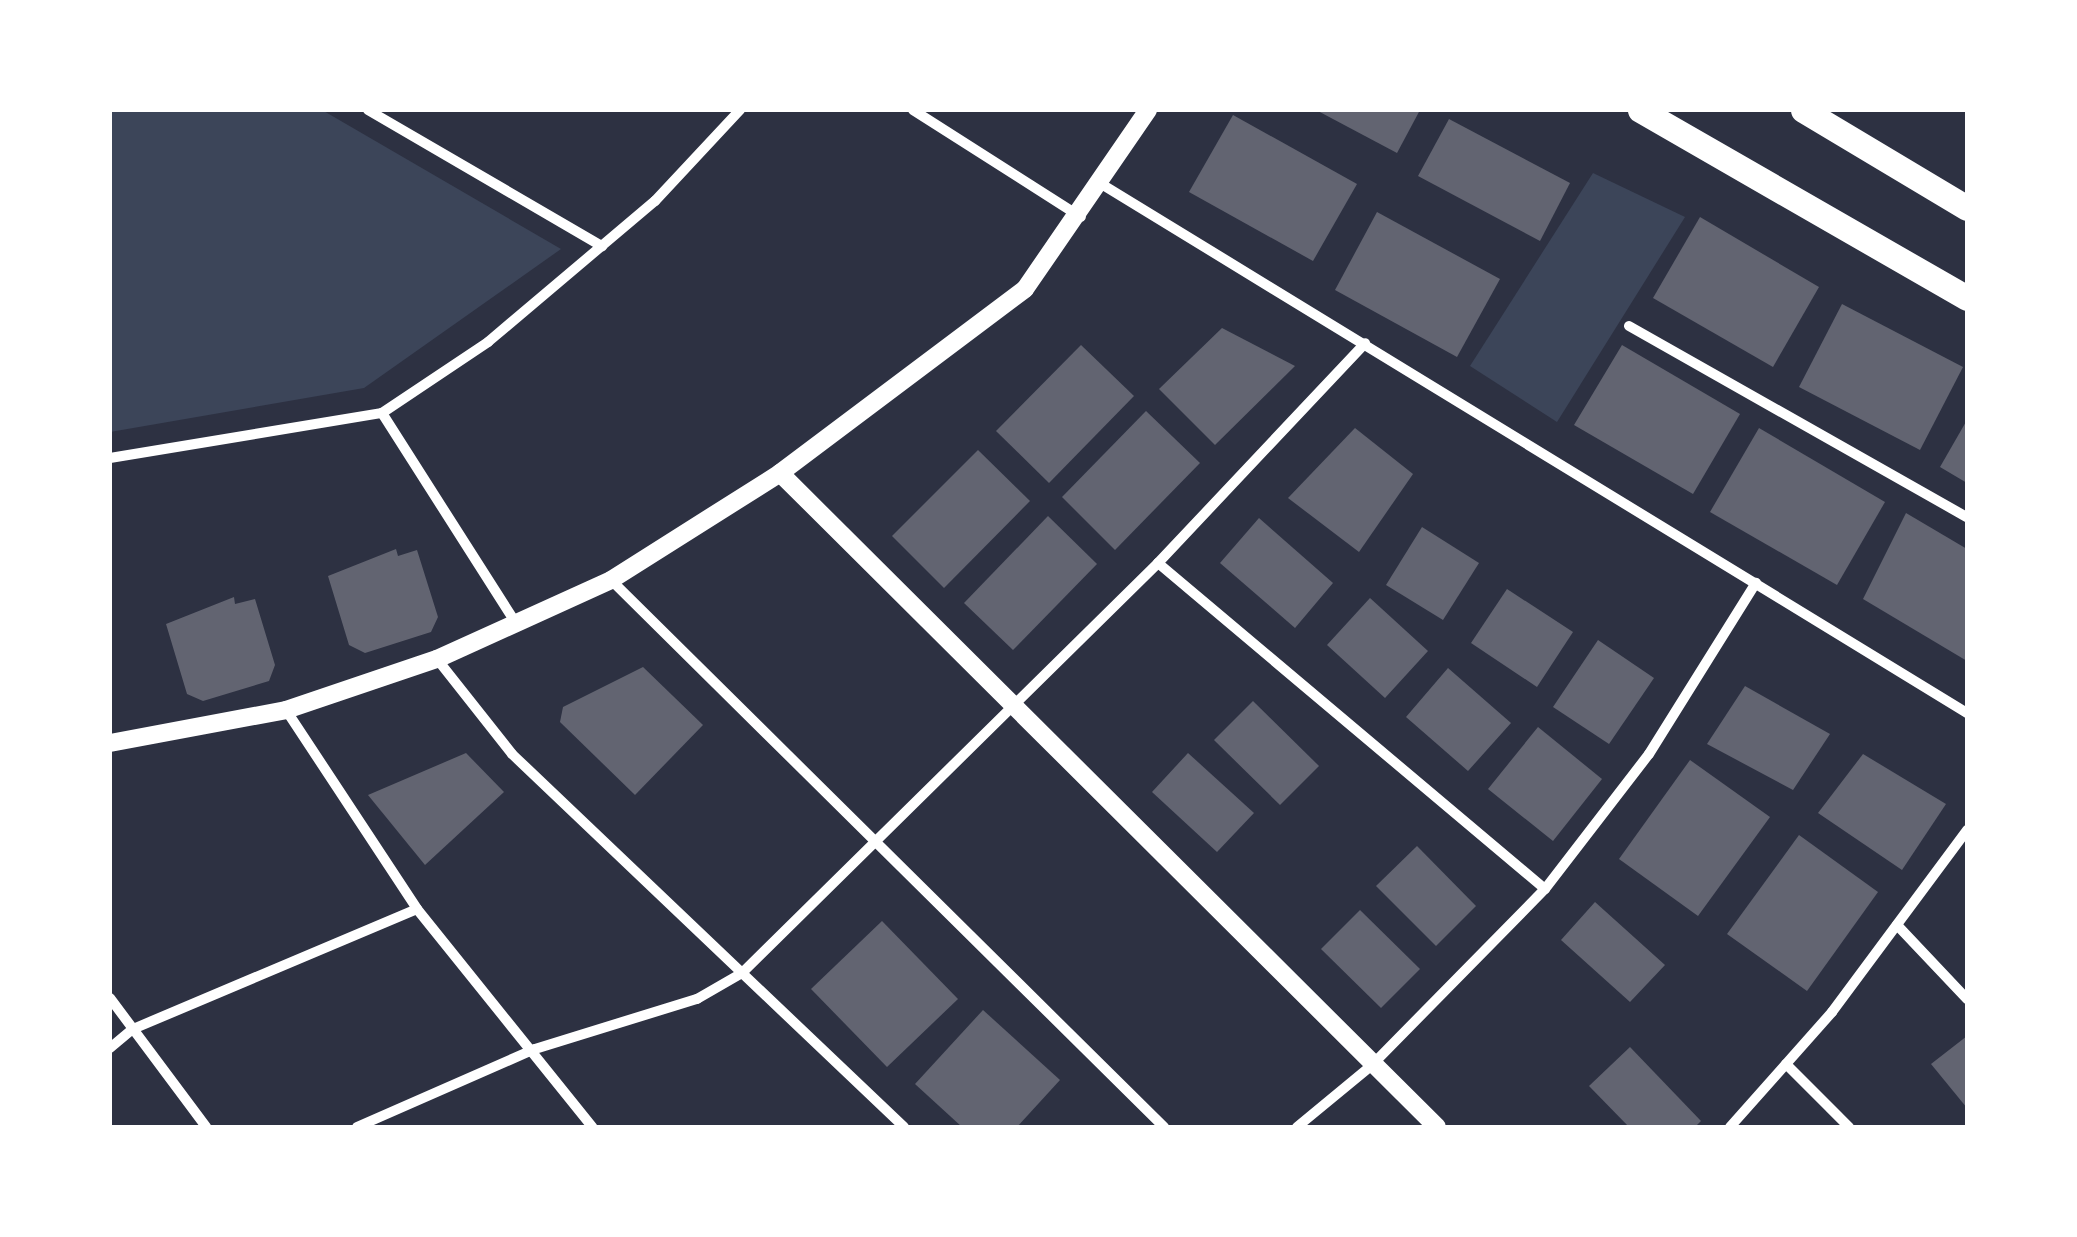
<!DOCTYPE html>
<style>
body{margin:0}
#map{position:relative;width:2077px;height:1237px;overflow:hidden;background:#2d3142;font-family:"Fira Sans Condensed",sans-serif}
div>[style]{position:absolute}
.green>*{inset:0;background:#3c4559}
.building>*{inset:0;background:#626471}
.minor>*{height:10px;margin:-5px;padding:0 5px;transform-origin:5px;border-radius:5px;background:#fff}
.tertiary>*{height:18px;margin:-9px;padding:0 9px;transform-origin:9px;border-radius:9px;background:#fff}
.primary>*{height:25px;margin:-12.5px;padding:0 12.5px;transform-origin:12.5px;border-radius:12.5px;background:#fff}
span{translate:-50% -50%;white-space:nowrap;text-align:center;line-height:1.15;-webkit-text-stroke:8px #fff;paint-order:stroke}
.frame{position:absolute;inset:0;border:112px solid #fff;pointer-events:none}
</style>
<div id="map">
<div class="green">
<i style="clip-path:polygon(110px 110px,322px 110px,561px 249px,364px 388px,110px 432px)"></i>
<i style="clip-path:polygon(1593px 173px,1685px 217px,1557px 422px,1470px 366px)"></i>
</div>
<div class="building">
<i style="clip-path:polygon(1316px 110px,1420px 110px,1397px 153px)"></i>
<i style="clip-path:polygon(1233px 115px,1357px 184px,1313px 261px,1189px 192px)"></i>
<i style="clip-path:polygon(1449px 119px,1570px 183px,1540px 241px,1418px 176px)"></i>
<i style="clip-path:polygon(1377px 212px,1500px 279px,1457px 357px,1335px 290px)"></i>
<i style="clip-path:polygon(1700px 217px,1819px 287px,1773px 367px,1653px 298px)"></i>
<i style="clip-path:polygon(1842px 304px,1963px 367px,1920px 450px,1799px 387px)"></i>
<i style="clip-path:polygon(1222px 328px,1295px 366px,1215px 445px,1159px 389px)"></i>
<i style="clip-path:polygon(1081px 345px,1134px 396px,1049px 483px,996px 431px)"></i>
<i style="clip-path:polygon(1622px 345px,1740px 414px,1693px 494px,1574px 425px)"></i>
<i style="clip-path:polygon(1146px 411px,1200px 463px,1115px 550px,1062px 497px)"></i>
<i style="clip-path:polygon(1967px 420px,1967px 483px,1940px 467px)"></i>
<i style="clip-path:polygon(1355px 428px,1413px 474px,1359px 552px,1288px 498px)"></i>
<i style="clip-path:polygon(1759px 428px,1885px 502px,1837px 585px,1710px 512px)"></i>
<i style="clip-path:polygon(978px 450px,1030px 501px,944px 588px,892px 536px)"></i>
<i style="clip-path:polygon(1906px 513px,1967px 549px,1967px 661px,1863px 599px)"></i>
<i style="clip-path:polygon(1048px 516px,1097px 564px,1013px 650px,964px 603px)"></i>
<i style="clip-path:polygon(1259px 518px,1333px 583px,1295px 628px,1220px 563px)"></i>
<i style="clip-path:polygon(1422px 527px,1479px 563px,1443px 620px,1386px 585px)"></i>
<i style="clip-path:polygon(396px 549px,398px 556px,417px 550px,438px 617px,431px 632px,365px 653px,349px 645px,328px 576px)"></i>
<i style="clip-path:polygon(1507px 589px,1573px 632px,1537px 687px,1471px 643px)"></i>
<i style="clip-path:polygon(234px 597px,235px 604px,255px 599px,275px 665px,269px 681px,203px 701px,187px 694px,166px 624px)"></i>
<i style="clip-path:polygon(1370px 598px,1428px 651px,1385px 698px,1327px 645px)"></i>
<i style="clip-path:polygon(1598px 640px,1654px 678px,1609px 744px,1553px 707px)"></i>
<i style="clip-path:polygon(643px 667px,703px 725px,635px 795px,560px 722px,563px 707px)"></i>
<i style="clip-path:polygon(1448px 668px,1511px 723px,1468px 771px,1406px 717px)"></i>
<i style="clip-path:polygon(1745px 686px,1830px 734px,1793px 790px,1707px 744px)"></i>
<i style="clip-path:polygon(1253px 701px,1319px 766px,1280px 805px,1214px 740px)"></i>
<i style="clip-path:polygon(1538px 727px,1602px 779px,1553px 841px,1488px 789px)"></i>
<i style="clip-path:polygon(466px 753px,504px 792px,425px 865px,368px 795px)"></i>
<i style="clip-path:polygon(1188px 753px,1254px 813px,1217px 852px,1152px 792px)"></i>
<i style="clip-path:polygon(1863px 754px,1946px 804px,1902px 870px,1818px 813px)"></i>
<i style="clip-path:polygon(1690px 760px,1770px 817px,1698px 916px,1619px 859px)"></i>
<i style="clip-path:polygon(1799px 835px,1878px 892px,1807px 991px,1727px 934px)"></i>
<i style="clip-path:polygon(1417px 846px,1476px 906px,1436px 946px,1376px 886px)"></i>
<i style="clip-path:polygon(1595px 902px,1665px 965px,1630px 1002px,1561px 940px)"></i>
<i style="clip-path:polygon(1360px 910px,1420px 969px,1381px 1008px,1321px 949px)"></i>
<i style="clip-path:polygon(882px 921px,958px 999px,887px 1067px,811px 989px)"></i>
<i style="clip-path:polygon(983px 1010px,1060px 1080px,1017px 1127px,962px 1127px,915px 1084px)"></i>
<i style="clip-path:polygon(1967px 1036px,1967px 1108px,1931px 1064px)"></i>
<i style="clip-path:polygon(1630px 1047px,1701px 1121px,1695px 1127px,1629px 1127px,1589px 1086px)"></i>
</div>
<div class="minor">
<i style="left:368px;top:110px;width:271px;rotate:30.2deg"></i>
<i style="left:913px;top:110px;width:199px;rotate:32.5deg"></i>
<i style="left:1103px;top:185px;width:1013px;rotate:31.43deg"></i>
<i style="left:1629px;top:326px;width:388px;rotate:29.5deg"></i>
<i style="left:382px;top:413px;width:249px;rotate:57.5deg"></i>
<i style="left:110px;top:458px;width:276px;rotate:-9.4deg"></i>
<i style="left:382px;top:413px;width:128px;rotate:-33.8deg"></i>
<i style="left:488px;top:342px;width:219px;rotate:-40.2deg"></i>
<i style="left:655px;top:201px;width:125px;rotate:-47deg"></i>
<i style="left:1158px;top:563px;width:506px;rotate:40.11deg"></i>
<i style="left:611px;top:580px;width:778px;rotate:44.69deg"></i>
<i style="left:437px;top:659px;width:121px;rotate:51.7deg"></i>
<i style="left:512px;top:754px;width:541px;rotate:43.58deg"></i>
<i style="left:286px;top:710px;width:238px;rotate:56.6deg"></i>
<i style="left:417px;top:909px;width:280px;rotate:51.2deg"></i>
<i style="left:1897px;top:925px;width:102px;rotate:46.6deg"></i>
<i style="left:110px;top:998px;width:161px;rotate:53.3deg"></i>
<i style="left:110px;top:1048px;width:30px;rotate:-40deg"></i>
<i style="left:133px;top:1029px;width:308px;rotate:-22.9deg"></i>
<i style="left:1786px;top:1064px;width:89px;rotate:45deg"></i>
<i style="left:357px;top:1127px;width:194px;rotate:-23.7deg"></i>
<i style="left:535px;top:1049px;width:170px;rotate:-17.2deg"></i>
<i style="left:697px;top:999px;width:52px;rotate:-30deg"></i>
<i style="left:742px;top:973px;width:584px;rotate:-44.58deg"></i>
<i style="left:1158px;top:563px;width:302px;rotate:-46.7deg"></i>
<i style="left:1297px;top:1127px;width:96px;rotate:-39.5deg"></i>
<i style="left:1371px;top:1066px;width:248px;rotate:-45.5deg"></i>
<i style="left:1545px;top:889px;width:170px;rotate:-52.4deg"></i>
<i style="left:1649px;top:754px;width:202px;rotate:-58deg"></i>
<i style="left:1730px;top:1127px;width:154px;rotate:-48.4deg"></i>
<i style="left:1832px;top:1012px;width:227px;rotate:-53.4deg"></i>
</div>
<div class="tertiary">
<i style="left:780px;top:473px;width:927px;rotate:44.87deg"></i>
<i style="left:110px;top:743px;width:179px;rotate:-10.6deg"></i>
<i style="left:286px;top:710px;width:159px;rotate:-18.7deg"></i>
<i style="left:437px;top:659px;width:191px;rotate:-24.4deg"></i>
<i style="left:611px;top:580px;width:200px;rotate:-32.3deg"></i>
<i style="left:780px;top:473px;width:306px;rotate:-36.9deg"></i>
<i style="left:1025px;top:289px;width:217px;rotate:-55.5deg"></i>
</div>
<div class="primary">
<i style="left:1640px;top:110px;width:377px;rotate:29.9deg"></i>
<i style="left:1803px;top:110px;width:191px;rotate:30.9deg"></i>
</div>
<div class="frame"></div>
</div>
